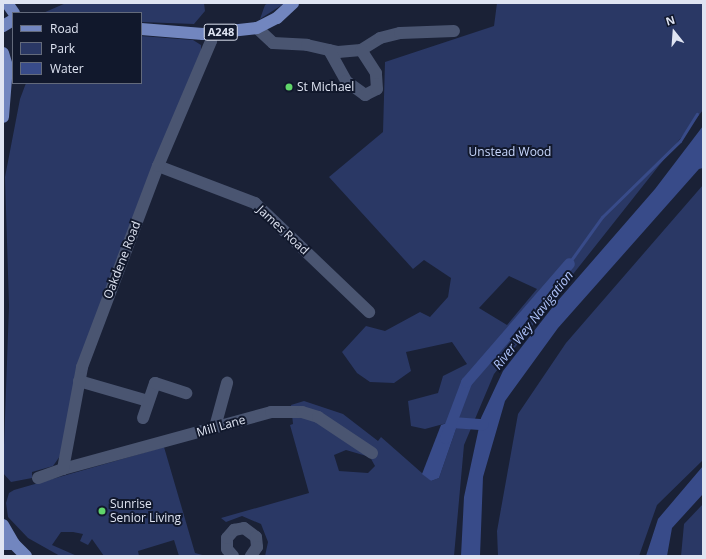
<!DOCTYPE html>
<style>
body{margin:0}
#map{position:relative;width:706px;height:559px;overflow:hidden;background:#1a2136;font-family:"Open Sans",sans-serif}
div>[style]{position:absolute}
.green>*{inset:0;background:#2a3865}
.water>*{inset:0;background:#384b89}
.stream>*{height:3px;margin:-1.5px;padding:0 1.5px;transform-origin:1.5px;border-radius:1.5px;background:#384b89}
.canal>*{height:11px;margin:-5.5px;padding:0 5.5px;transform-origin:5.5px;border-radius:5.5px;background:#384b89}
.minor>*{height:12px;margin:-6px;padding:0 6px;transform-origin:6px;border-radius:6px;background:#4a5571}
.major>*{height:12px;margin:-6px;padding:0 6px;transform-origin:6px;border-radius:6px;background:#7286bf}
.dots>*{width:11px;height:11px;translate:-50% -50%;box-sizing:border-box;border:2px solid #11182c;border-radius:50%}
span{translate:-50% -50%;white-space:nowrap;text-align:center;line-height:1.15;-webkit-text-stroke:4px #11182c;paint-order:stroke}
.shield-label span{padding:1px 3px;background:#11182c;border:1px solid;border-radius:3px;-webkit-text-stroke-width:0}
.shield-label{font-size:11px;color:#dfe4f2;font-weight:700}
.poi-label{font-size:12px;color:#dfe4f2}
.left{translate:0 -50%;text-align:left}
.park-label{font-size:12px;color:#c8d7fd}
.street-label{font-size:12px;color:#dfe4f2}
.water-label{font-size:13px;color:#afc3fb;font-style:italic}
.frame{position:absolute;inset:0;border:4px solid #dfe4f2;pointer-events:none}
.legend{position:absolute;left:12px;top:12px;width:130px;height:72px;box-sizing:border-box;background:#11182c;border:1px solid #636a7b;margin:0;padding:5px 7px;list-style:none;font-size:12px;color:#dfe4f2}
.legend li{display:flex;align-items:center;gap:8px;height:20px}
.legend b{width:20px;border:1px solid #636a7b}
.north{position:absolute;left:654px;top:12px;width:40px;height:40px;-webkit-text-stroke:3px #11182c;paint-order:stroke;rotate:343deg;font-size:11px;font-weight:700;line-height:16px;text-align:center;color:#dfe4f2}
.north::after{content:'';display:block;margin:auto;width:14px;height:18px;background:#dfe4f2;clip-path:polygon(50% 0,100% 100%,50% 72%,0 100%)}
</style>
<div id="map">
<div class="green">
<i style="clip-path:polygon(66px 3px,204px 3px,205px 11px,194px 24px,141px 22px,141px 13px,43px 13px)"></i>
<i style="clip-path:polygon(268px 3px,285px 3px,260px 19px,265px 5px)"></i>
<i style="clip-path:polygon(evenodd,497px 3px,703px 3px,703px 110px,494px 374px,464px 445px,454px 556px,265px 556px,268px 542px,261px 524px,242px 516px,226px 522px,221px 518px,309px 493px,290px 425px,293px 424px,291px 405px,304px 401px,343px 414px,378px 441px,381px 437px,431px 481px,439px 478px,457px 426px,447px 423px,425px 429px,411px 426px,408px 401px,438px 393px,443px 376px,467px 364px,452px 342px,406px 352px,411px 371px,394px 383px,370px 382px,357px 373px,342px 352px,366px 326px,385px 331px,420px 312px,430px 317px,448px 297px,451px 278px,424px 260px,413px 269px,329px 177px,383px 132px,385px 62px,494px 26px,497px 3px,509px 276px,537px 289px,507px 325px,479px 308px,509px 276px,497px 3px,346px 450px,370px 457px,375px 466px,368px 473px,339px 471px,334px 455px,346px 450px)"></i>
<i style="clip-path:polygon(141px 36px,193px 40px,201px 45px,201px 55px,131px 228px,60px 456px,53px 466px,32px 472px,32px 478px,11px 482px,3px 473px,9px 306px,5px 177px,20px 99px,26px 83px,141px 83px)"></i>
<i style="clip-path:polygon(703px 185px,703px 460px,657px 505px,639px 556px,498px 556px,497px 531px,518px 414px,566px 343px)"></i>
<i style="clip-path:polygon(164px 447px,195px 553px,206px 556px,179px 556px,174px 540px,138px 551px,139px 556px,104px 556px,92px 539px,88px 545px,80px 541px,83px 534px,73px 532px,61px 532px,52px 545px,77px 556px,60px 556px,28px 538px,8px 517px,6px 503px,9px 493px,14px 490px)"></i>
<i style="clip-path:polygon(703px 504px,703px 556px,681px 556px,684px 524px)"></i>
</div>
<div class="water">
<i style="clip-path:polygon(703px 126px,703px 168px,699px 169px,558px 328px,505px 401px,483px 477px,480px 556px,461px 556px,464px 497px,481px 418px,503px 371px,555px 304px,655px 189px)"></i>
<i style="clip-path:polygon(447px 423px,457px 426px,439px 478px,431px 481px,422px 474px,441px 425px)"></i>
<i style="clip-path:polygon(703px 466px,703px 494px,672px 528px,667px 556px,646px 556px,658px 519px)"></i>
</div>
<div class="stream">
<i style="left:569px;top:263px;width:57px;rotate:-54.3deg"></i>
<i style="left:602px;top:217px;width:109px;rotate:-44.3deg"></i>
<i style="left:680px;top:141px;width:32px;rotate:-58deg"></i>
</div>
<div class="canal">
<i style="left:452px;top:422px;width:31px;rotate:4deg"></i>
<i style="left:445px;top:438px;width:60px;rotate:-69.4deg"></i>
<i style="left:466px;top:382px;width:157px;rotate:-49.1deg"></i>
</div>
<div class="minor">
<i style="left:257px;top:28px;width:22px;rotate:43deg"></i>
<i style="left:273px;top:43px;width:34px;rotate:3deg"></i>
<i style="left:307px;top:45px;width:32px;rotate:13deg"></i>
<i style="left:338px;top:52px;width:23px;rotate:-5deg"></i>
<i style="left:361px;top:50px;width:22px;rotate:-32deg"></i>
<i style="left:380px;top:38px;width:21px;rotate:-14deg"></i>
<i style="left:400px;top:33px;width:54px;rotate:-2.1deg"></i>
<i style="left:329px;top:50px;width:35px;rotate:61deg"></i>
<i style="left:346px;top:81px;width:24px;rotate:36deg"></i>
<i style="left:365px;top:95px;width:13px;rotate:-27deg"></i>
<i style="left:377px;top:89px;width:16px;rotate:-94deg"></i>
<i style="left:376px;top:73px;width:27px;rotate:-123deg"></i>
<i style="left:158px;top:166px;width:104px;rotate:20.9deg"></i>
<i style="left:255px;top:203px;width:158px;rotate:43.7deg"></i>
<i style="left:79px;top:381px;width:72px;rotate:16.2deg"></i>
<i style="left:143px;top:418px;width:37px;rotate:-71deg"></i>
<i style="left:155px;top:383px;width:33px;rotate:18deg"></i>
<i style="left:215px;top:427px;width:46px;rotate:-74.7deg"></i>
<i style="left:63px;top:469px;width:216px;rotate:-15.3deg"></i>
<i style="left:271px;top:412px;width:31px"></i>
<i style="left:302px;top:412px;width:17px;rotate:17deg"></i>
<i style="left:318px;top:417px;width:65px;rotate:33.7deg"></i>
<i style="left:38px;top:478px;width:27px;rotate:-20deg"></i>
<i style="left:63px;top:469px;width:104px;rotate:-79.4deg"></i>
<i style="left:82px;top:367px;width:215px;rotate:-69.3deg"></i>
<i style="left:158px;top:166px;width:136px;rotate:-67deg"></i>
<i style="left:211px;top:41px;width:9px;rotate:-90deg"></i>
<i style="left:233px;top:556px;width:9px;rotate:-131deg"></i>
<i style="left:227px;top:549px;width:11px;rotate:-90deg"></i>
<i style="left:227px;top:538px;width:11px;rotate:-49deg"></i>
<i style="left:234px;top:530px;width:10px;rotate:-11deg"></i>
<i style="left:244px;top:528px;width:15px;rotate:37deg"></i>
<i style="left:256px;top:537px;width:10px;rotate:84deg"></i>
<i style="left:257px;top:547px;width:11px;rotate:124deg"></i>
</div>
<div class="major">
<i style="left:7px;top:3px;width:12px;rotate:55deg"></i>
<i style="left:3px;top:26px;width:12px;rotate:-31deg"></i>
<i style="left:141px;top:29px;width:62px;rotate:4.6deg"></i>
<i style="left:203px;top:34px;width:54px;rotate:-6.3deg"></i>
<i style="left:257px;top:28px;width:22px;rotate:-27deg"></i>
<i style="left:277px;top:18px;width:22px;rotate:-43deg"></i>
<i style="left:3px;top:53px;width:14px;rotate:73deg"></i>
<i style="left:7px;top:66px;width:51px;rotate:94.5deg"></i>
<i style="left:3px;top:525px;width:22px;rotate:60deg"></i>
<i style="left:3px;top:544px;width:11px"></i>
<i style="left:14px;top:544px;width:17px;rotate:45deg"></i>
</div>
<div class="dots">
<i style="left:289px;top:87px;background:#60d56a"></i>
<i style="left:102px;top:511px;background:#60d56a"></i>
</div>
<div class="shield-label">
<span style="left:221px;top:32px">A248</span>
</div>
<div class="poi-label">
<span class="left" style="left:297px;top:87px">St Michael</span>
<span class="left" style="left:110px;top:511px">Sunrise<br>Senior Living</span>
</div>
<div class="park-label">
<span style="left:510px;top:152px">Unstead Wood</span>
</div>
<div class="street-label">
<span style="left:283px;top:230px;rotate:43deg">James Road</span>
<span style="left:122px;top:260px;rotate:-69deg">Oakdene Road</span>
<span style="left:221px;top:426px;rotate:-16deg">Mill Lane</span>
</div>
<div class="water-label">
<span style="left:533px;top:320px;rotate:-52deg">River Wey Navigation</span>
</div>
<div class="frame"></div>
<ul class="legend">
<li><b style="height:5px;background:#7286bf"></b>Road</li>
<li><b style="height:11px;background:#2a3865"></b>Park</li>
<li><b style="height:11px;background:#384b89"></b>Water</li>
</ul>
<div class="north">N</div>
</div>
